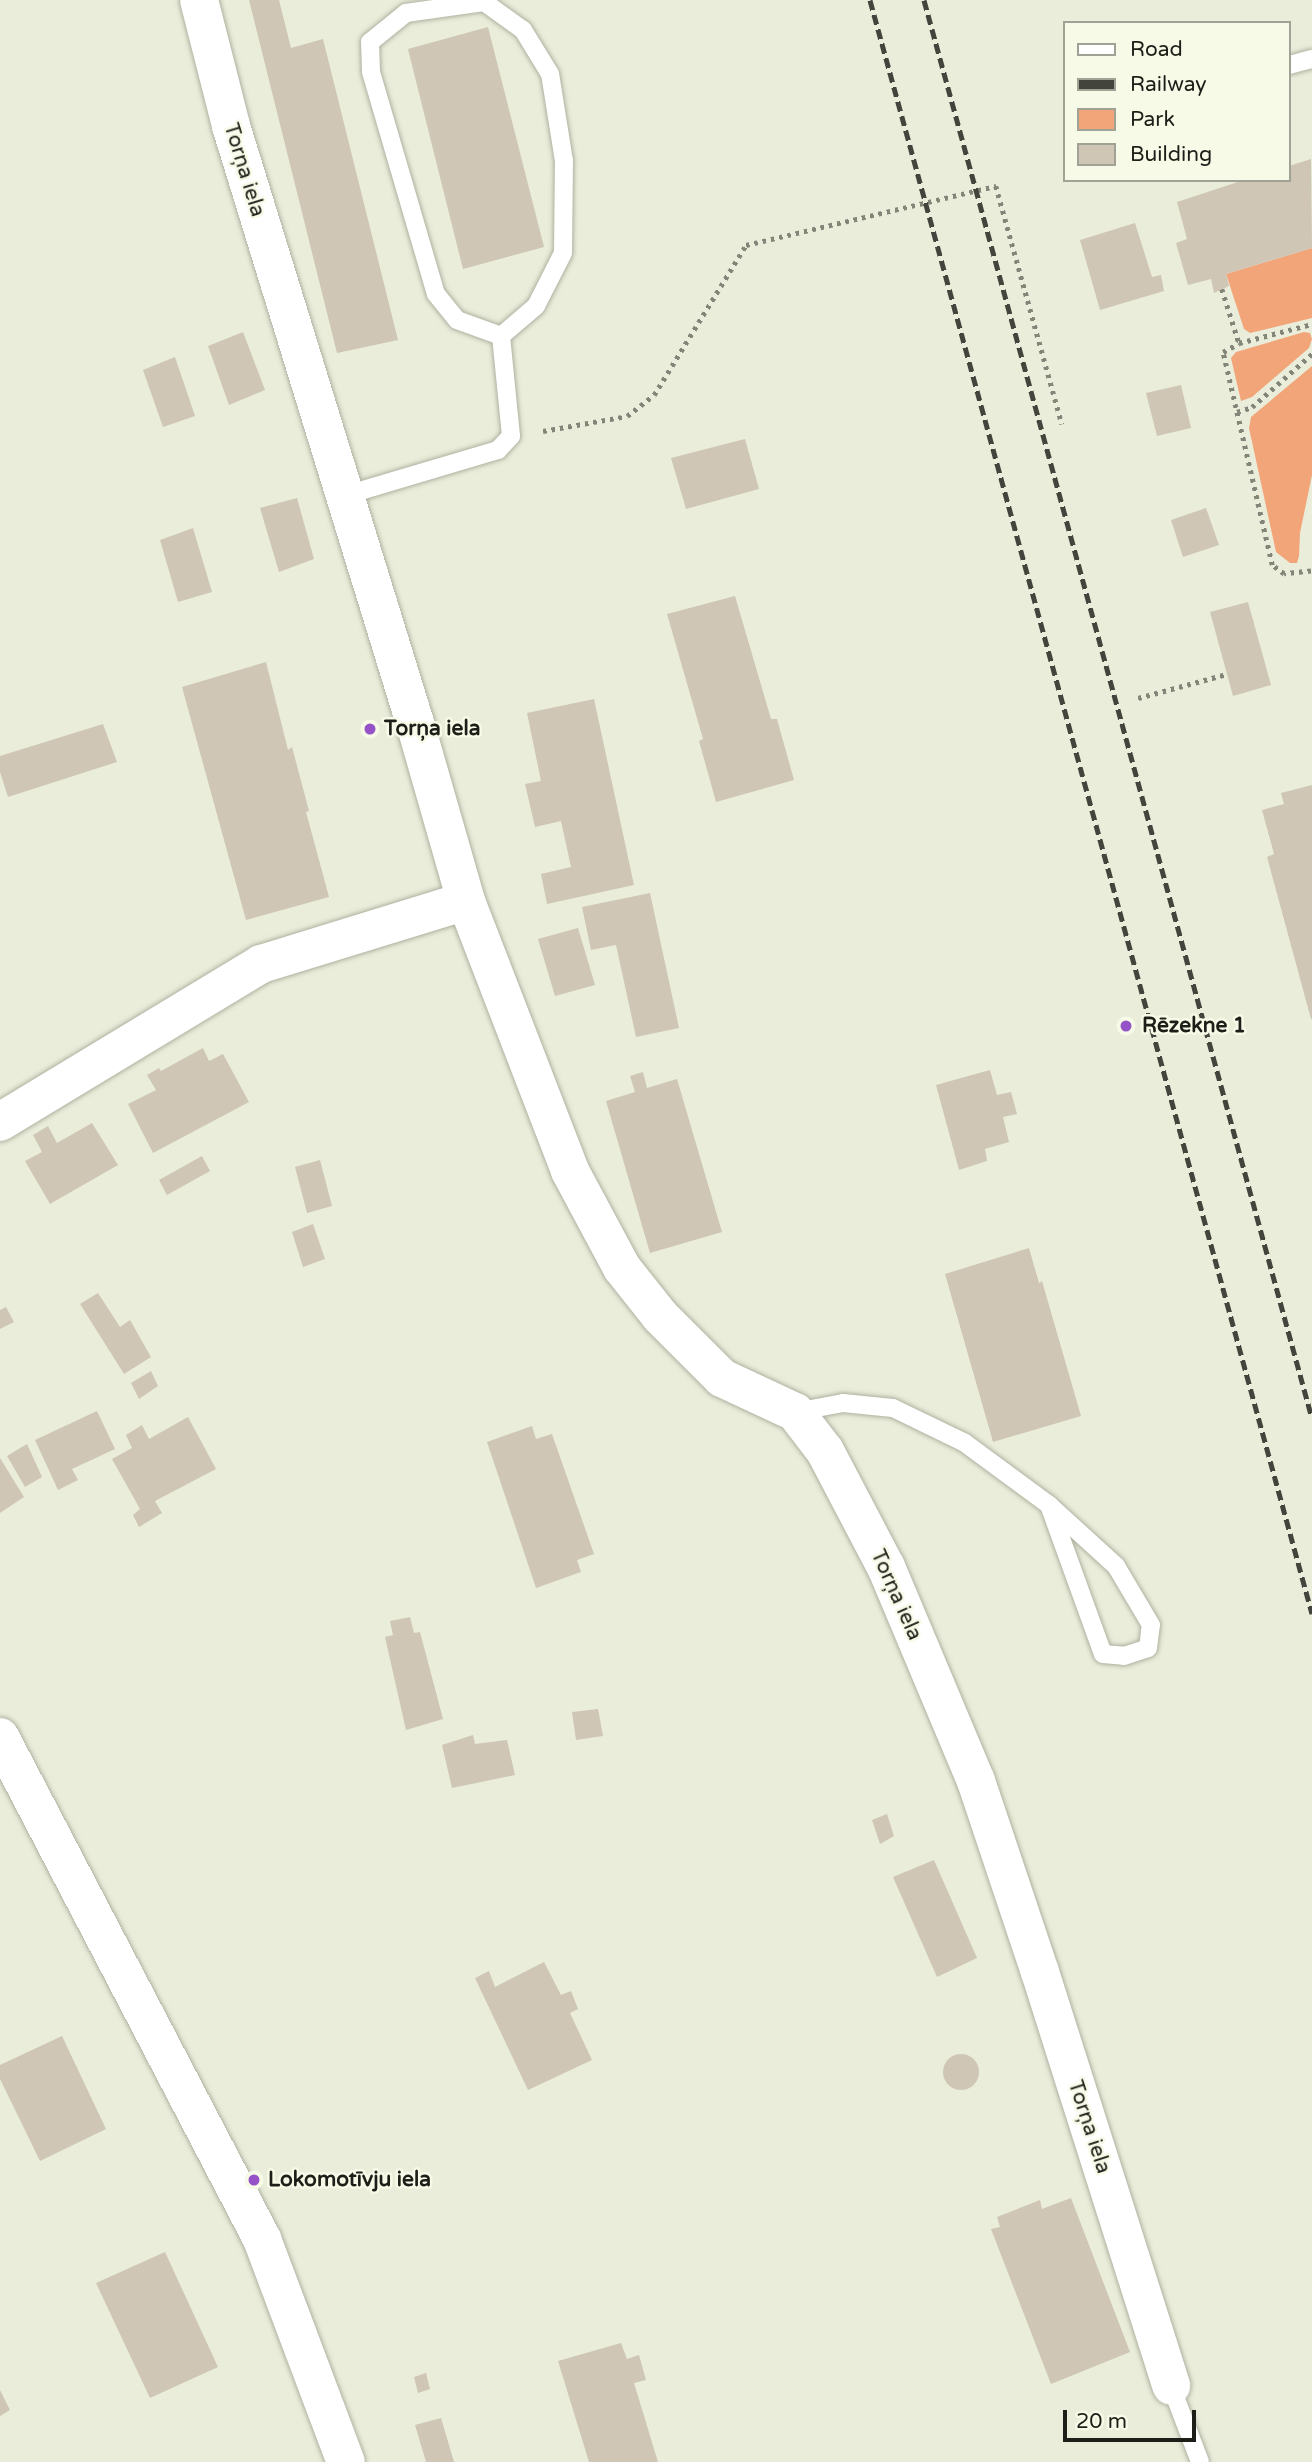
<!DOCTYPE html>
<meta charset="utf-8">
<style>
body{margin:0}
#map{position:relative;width:1312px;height:2462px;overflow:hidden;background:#e9edda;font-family:"Varela Round",sans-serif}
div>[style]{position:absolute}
.green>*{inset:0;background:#f3a57a}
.building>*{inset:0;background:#cfc6b5}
.round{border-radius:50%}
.path>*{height:4.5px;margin-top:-2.25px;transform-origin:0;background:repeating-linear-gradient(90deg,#828578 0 3.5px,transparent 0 8.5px)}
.roads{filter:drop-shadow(0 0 2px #aeb2a0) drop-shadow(0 0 2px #aeb2a0)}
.lane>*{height:18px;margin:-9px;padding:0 9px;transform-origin:9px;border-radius:9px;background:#fff}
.secondary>*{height:38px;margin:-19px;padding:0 19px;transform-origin:19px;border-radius:19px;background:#fff}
.rail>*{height:5px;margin-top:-2.5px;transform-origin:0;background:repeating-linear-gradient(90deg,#43453c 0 10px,transparent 0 15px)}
.dots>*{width:19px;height:19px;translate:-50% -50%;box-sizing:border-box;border:4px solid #f6fae7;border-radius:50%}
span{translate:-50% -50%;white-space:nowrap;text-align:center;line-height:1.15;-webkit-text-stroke:5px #f6fae7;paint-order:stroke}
.street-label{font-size:21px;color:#1c1e17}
.poi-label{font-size:21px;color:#1c1e17;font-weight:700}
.left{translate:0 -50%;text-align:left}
.legend{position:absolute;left:1063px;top:21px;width:228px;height:161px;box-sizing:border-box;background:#f6fae7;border:2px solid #9fa294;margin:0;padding:9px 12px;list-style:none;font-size:21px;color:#1c1e17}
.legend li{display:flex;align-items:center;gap:14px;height:35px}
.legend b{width:35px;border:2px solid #9fa294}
.scale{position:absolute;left:1063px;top:2410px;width:133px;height:32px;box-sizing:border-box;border:4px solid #1c1e17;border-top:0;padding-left:9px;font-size:21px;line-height:24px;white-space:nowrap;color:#1c1e17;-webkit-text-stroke:5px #f6fae7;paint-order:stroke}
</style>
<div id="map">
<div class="green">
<i style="clip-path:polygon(1312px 248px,1312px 318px,1250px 333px,1244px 329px,1226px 274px)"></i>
<i style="clip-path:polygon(1304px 332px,1310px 333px,1312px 339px,1309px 348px,1252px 397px,1241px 401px,1231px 358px,1236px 352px)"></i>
<i style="clip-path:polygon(1312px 366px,1312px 475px,1300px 533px,1299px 556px,1297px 563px,1290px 563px,1276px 552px,1249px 428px,1251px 417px)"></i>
</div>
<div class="building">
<i style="clip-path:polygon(249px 0,279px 0,291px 48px,323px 39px,398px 340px,337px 353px)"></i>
<i style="clip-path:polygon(488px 27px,544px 247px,463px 269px,408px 49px)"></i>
<i style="clip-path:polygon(1311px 159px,1312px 248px,1226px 274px,1229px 286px,1214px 293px,1211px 279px,1188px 285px,1176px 243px,1187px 239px,1177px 202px,1244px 180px,1289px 180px,1289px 166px)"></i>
<i style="clip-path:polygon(1135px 223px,1152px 277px,1161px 275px,1164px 291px,1100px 310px,1080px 240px)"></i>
<i style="clip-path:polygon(243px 332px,265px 390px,229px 405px,208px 346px)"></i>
<i style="clip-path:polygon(175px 357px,195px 416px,163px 427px,143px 370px)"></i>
<i style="clip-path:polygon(1181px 385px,1191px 428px,1157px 436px,1146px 393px)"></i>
<i style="clip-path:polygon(745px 439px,759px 489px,686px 509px,671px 458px)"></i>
<i style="clip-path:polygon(297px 498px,314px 559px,279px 572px,260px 508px)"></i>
<i style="clip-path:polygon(1206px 508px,1219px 545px,1183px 557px,1171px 520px)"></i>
<i style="clip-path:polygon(193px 528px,212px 592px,178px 602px,160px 540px)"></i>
<i style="clip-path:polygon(735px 596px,771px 719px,777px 719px,794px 780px,716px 802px,699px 741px,703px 739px,667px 614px)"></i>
<i style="clip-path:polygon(1248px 602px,1271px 685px,1233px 696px,1210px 612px)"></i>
<i style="clip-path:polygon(266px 662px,288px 750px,292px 747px,309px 811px,306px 812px,329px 897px,246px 920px,182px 687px)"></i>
<i style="clip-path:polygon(594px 699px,634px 885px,547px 904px,541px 874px,571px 867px,561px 821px,535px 827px,525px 784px,541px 781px,527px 713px)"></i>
<i style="clip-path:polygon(103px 724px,117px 762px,8px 797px,0 772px,0 756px)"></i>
<i style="clip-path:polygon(1312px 785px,1312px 1019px,1311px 1019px,1267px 857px,1274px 854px,1262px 810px,1284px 804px,1281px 793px)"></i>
<i style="clip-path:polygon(650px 893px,679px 1028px,636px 1037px,616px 945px,591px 950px,582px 907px)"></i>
<i style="clip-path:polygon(578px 928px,595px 985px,555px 996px,538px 939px)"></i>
<i style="clip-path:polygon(203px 1048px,209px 1061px,223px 1054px,249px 1102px,153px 1153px,128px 1104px,156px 1090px,147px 1075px,159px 1068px,161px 1071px)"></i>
<i style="clip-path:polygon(990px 1070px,997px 1095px,1011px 1092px,1017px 1114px,1003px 1117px,1009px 1142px,985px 1149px,987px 1161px,959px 1170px,936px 1085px)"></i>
<i style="clip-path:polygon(643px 1072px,647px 1088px,677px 1079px,722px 1232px,650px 1253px,606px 1101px,635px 1092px,630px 1076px)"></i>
<i style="clip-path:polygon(92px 1123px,118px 1165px,50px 1204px,25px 1161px,42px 1152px,33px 1135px,48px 1126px,57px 1143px)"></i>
<i style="clip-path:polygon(202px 1156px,210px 1171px,167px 1195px,159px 1180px)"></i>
<i style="clip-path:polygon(320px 1160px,332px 1206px,307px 1213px,295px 1167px)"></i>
<i style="clip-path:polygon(313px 1224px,325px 1259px,303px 1267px,292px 1232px)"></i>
<i style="clip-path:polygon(1029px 1248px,1039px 1283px,1042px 1281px,1081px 1416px,993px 1442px,945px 1274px)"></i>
<i style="clip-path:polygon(98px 1293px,120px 1327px,130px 1320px,151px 1357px,124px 1374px,80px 1304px)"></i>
<i style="clip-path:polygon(6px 1307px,14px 1322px,0 1329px,0 1310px)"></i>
<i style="clip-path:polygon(151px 1371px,158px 1386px,139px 1399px,131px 1383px)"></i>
<i style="clip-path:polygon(97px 1411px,115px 1449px,72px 1469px,78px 1480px,58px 1490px,35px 1440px)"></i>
<i style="clip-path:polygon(188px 1417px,216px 1469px,155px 1501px,162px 1513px,139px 1527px,133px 1515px,140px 1509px,112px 1459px,132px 1448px,126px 1435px,142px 1425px,149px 1439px)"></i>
<i style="clip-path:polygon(532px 1426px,536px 1439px,552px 1434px,594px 1554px,577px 1560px,581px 1572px,536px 1588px,487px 1442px)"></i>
<i style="clip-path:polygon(27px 1444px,42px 1477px,25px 1487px,7px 1456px)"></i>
<i style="clip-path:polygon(0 1458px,24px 1497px,0 1513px)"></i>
<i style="clip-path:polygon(410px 1617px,414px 1633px,420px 1632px,443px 1719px,406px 1730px,385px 1637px,393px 1635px,390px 1621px)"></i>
<i style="clip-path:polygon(598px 1709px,603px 1736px,576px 1740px,572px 1712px)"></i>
<i style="clip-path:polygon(473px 1735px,475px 1744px,507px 1740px,515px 1775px,452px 1788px,442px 1745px)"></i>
<i style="clip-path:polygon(887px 1814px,894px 1836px,880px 1844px,872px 1820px)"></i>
<i style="clip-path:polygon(934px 1860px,977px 1958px,937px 1977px,893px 1877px)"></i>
<i style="clip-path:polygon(544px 1962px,561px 1995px,571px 1991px,578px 2009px,570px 2013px,592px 2060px,528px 2090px,475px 1978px,489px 1971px,495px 1987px)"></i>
<i style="clip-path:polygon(62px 2036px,106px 2129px,40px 2161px,0 2079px,0 2065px)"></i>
<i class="round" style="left:943px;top:2054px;width:36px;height:36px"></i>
<i style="clip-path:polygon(1071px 2198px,1130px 2352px,1051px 2384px,991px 2229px,1000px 2227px,997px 2217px,1040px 2200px,1042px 2209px)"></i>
<i style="clip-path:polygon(165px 2252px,218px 2367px,150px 2398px,96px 2283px)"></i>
<i style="clip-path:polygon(621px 2343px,627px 2359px,639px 2355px,646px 2380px,634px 2383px,658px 2462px,589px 2462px,558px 2361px)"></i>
<i style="clip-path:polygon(426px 2373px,430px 2389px,418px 2393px,414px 2377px)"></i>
<i style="clip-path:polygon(0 2390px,10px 2410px,0 2416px)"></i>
<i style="clip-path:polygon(441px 2418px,454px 2462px,426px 2462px,415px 2425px)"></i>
</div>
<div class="path">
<i style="left:1222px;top:289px;width:57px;rotate:72.5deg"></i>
<i style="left:1237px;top:412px;width:16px;rotate:-18deg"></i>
<i style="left:1252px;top:407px;width:80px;rotate:-41.5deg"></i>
<i style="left:543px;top:431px;width:85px;rotate:-10.1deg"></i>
<i style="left:627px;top:416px;width:34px;rotate:-38deg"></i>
<i style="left:654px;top:395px;width:176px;rotate:-58.5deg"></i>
<i style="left:746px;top:245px;width:257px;rotate:-13.3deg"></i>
<i style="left:996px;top:186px;width:247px;rotate:74.5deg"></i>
<i style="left:1311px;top:571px;width:27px;rotate:174deg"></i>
<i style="left:1284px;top:574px;width:15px;rotate:-143deg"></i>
<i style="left:1272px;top:565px;width:219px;rotate:-103deg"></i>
<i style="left:1223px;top:352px;width:18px;rotate:-29deg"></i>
<i style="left:1239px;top:343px;width:75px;rotate:-14.6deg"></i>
<i style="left:1138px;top:698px;width:92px;rotate:-15.1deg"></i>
</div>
<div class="roads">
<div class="lane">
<i style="left:1289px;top:65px;width:24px;rotate:-15deg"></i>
<i style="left:343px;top:496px;width:162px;rotate:-16.5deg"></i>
<i style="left:498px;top:450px;width:19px;rotate:-47deg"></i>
<i style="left:511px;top:436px;width:100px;rotate:-95.7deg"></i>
<i style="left:501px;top:336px;width:46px;rotate:-40.6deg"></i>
<i style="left:536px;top:306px;width:59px;rotate:-63deg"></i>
<i style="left:563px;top:253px;width:92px;rotate:-89.4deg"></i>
<i style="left:564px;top:161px;width:88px;rotate:-99.1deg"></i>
<i style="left:550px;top:74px;width:52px;rotate:-121.5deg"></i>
<i style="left:523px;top:30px;width:48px;rotate:-144.3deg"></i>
<i style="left:484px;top:2px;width:79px;rotate:172deg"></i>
<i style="left:406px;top:13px;width:46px;rotate:141.1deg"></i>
<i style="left:370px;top:42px;width:30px;rotate:88deg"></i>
<i style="left:371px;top:72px;width:231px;rotate:73.7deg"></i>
<i style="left:436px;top:294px;width:33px;rotate:51deg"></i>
<i style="left:457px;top:320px;width:47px;rotate:20deg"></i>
<i style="left:795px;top:1412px;width:49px;rotate:-10.6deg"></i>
<i style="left:843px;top:1403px;width:50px;rotate:5.7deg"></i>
<i style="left:893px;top:1408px;width:80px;rotate:25.9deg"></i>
<i style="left:965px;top:1443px;width:104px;rotate:36.4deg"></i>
<i style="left:1049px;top:1505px;width:158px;rotate:70.1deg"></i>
<i style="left:1103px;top:1654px;width:21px;rotate:5deg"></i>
<i style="left:1124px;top:1656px;width:25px;rotate:-18deg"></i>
<i style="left:1148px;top:1648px;width:23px;rotate:-83deg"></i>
<i style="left:1151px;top:1625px;width:69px;rotate:-120.7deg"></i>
<i style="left:1116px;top:1566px;width:91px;rotate:-137.7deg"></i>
<i style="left:1171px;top:2386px;width:81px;rotate:69.1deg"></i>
</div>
<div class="secondary">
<i style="left:199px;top:0;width:130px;rotate:75.7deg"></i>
<i style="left:231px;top:126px;width:625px;rotate:72.87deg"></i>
<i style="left:415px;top:723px;width:185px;rotate:74deg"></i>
<i style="left:466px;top:901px;width:289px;rotate:68.9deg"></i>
<i style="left:570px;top:1171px;width:110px;rotate:61.8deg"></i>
<i style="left:622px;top:1268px;width:61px;rotate:51.6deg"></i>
<i style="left:660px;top:1316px;width:88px;rotate:45deg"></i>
<i style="left:722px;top:1378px;width:81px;rotate:25deg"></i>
<i style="left:795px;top:1412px;width:49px;rotate:52.4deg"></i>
<i style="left:825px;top:1451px;width:131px;rotate:62.3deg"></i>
<i style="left:886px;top:1567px;width:232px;rotate:67.2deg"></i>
<i style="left:976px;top:1781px;width:201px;rotate:71.5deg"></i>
<i style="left:1040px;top:1972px;width:434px;rotate:72.4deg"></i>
<i style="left:0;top:1122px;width:305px;rotate:-31.2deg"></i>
<i style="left:261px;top:964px;width:214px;rotate:-17.1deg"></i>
<i style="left:0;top:1737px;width:566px;rotate:62.44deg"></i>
<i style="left:262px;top:2239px;width:238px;rotate:69.4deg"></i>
</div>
</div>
<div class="rail">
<i style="left:870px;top:0;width:1673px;rotate:74.68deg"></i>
<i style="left:924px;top:0;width:1470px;rotate:74.7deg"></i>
</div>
<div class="dots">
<i style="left:370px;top:729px;background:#9653c7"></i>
<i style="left:1126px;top:1026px;background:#9653c7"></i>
<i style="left:254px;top:2180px;background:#9653c7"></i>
</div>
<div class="street-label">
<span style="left:244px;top:170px;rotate:73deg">Torņa iela</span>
<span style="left:896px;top:1595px;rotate:66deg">Torņa iela</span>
<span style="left:1089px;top:2127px;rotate:72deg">Torņa iela</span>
</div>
<div class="poi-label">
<span class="left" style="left:384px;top:729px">Torņa iela</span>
<span class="left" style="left:1142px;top:1026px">Rēzekne 1</span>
<span class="left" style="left:268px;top:2180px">Lokomotīvju iela</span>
</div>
<ul class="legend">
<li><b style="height:9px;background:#fff"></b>Road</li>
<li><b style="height:9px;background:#43453c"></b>Railway</li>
<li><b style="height:19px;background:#f3a57a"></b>Park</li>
<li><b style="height:19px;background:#cfc6b5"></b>Building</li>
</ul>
<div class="scale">20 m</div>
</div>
